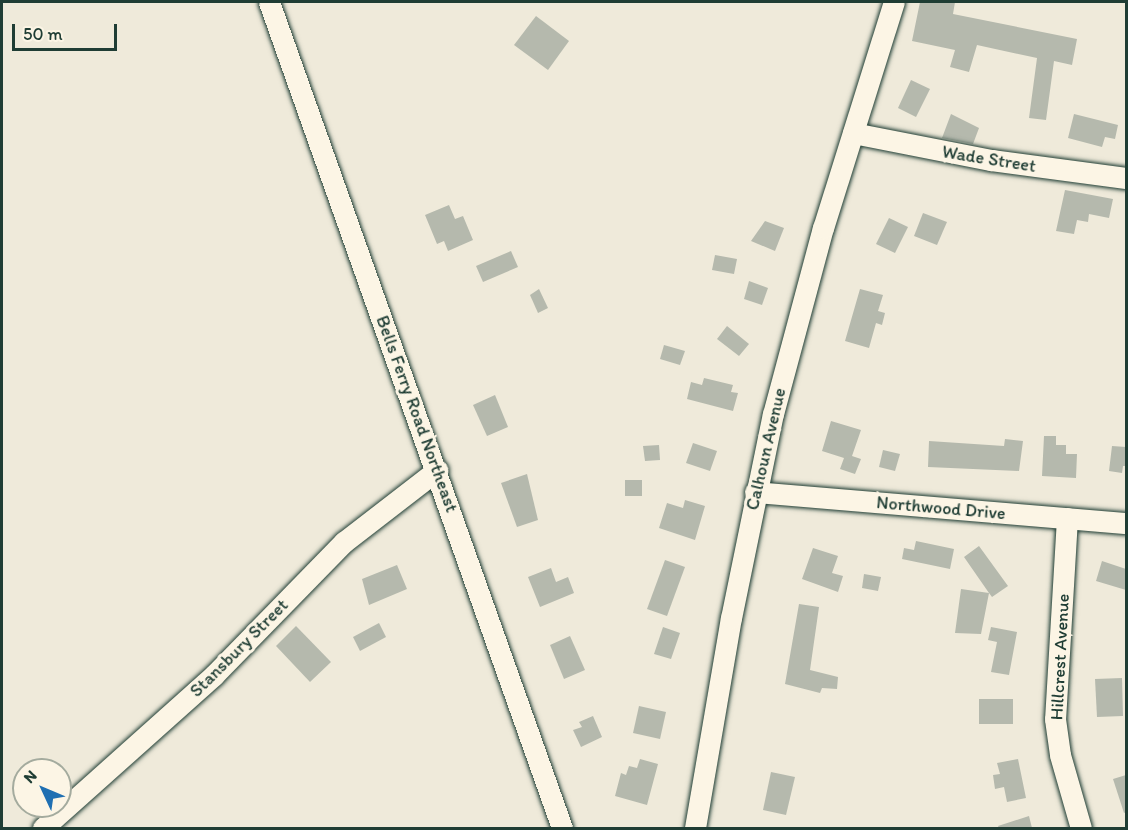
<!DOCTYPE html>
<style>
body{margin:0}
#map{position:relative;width:1128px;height:830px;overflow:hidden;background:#efeada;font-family:Itim,sans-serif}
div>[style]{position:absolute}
.building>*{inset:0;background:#b5b9ad}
.roads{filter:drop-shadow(0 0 2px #1f3d34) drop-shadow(0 0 2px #1f3d34)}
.minor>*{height:21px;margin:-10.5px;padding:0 10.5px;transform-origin:10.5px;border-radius:10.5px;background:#fcf5e5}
span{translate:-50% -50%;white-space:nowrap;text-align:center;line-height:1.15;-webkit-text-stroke:6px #fcf5e5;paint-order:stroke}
.street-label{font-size:18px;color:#1f3d34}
.frame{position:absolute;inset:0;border:3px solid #1f3d34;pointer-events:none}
.north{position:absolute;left:12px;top:758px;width:60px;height:60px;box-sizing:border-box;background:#fcf5e5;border:2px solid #a4ab9e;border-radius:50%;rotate:314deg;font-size:16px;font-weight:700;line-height:24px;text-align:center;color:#1f3d34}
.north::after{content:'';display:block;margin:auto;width:21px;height:27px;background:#1f6fb2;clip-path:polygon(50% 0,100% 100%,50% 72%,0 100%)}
.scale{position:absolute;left:12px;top:24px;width:105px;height:27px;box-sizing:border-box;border:3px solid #1f3d34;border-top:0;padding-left:8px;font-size:18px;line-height:21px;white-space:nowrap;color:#1f3d34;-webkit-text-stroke:4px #fcf5e5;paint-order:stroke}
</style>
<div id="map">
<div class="building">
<i style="clip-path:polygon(920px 2px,955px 2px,953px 14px,1077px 39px,1072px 65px,1054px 61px,1046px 120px,1029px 118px,1037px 58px,977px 45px,969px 72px,950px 67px,955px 50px,912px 41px)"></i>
<i style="clip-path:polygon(536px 16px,569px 41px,548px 70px,514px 45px)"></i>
<i style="clip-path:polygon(911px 80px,930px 89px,916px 117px,898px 108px)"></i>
<i style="clip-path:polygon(951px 114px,979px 128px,973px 144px,942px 138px)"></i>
<i style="clip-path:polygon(1074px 114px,1118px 125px,1115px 139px,1105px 137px,1102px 147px,1068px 138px)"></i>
<i style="clip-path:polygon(1065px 190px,1113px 199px,1109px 218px,1089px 214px,1088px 222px,1077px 220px,1074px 234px,1056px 231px)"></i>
<i style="clip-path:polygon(449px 205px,455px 219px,463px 216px,473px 240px,448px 251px,444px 241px,437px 244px,425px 215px)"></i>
<i style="clip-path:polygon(923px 213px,947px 222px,937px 245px,914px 236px)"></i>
<i style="clip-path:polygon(889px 218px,908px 227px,895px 253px,876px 244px)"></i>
<i style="clip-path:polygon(765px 221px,784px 228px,775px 251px,751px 241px)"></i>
<i style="clip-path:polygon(511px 251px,518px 267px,483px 282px,476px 266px)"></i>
<i style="clip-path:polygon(715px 255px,737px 259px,734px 274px,712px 270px)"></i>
<i style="clip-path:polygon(749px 281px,768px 288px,762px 305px,744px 299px)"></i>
<i style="clip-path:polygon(539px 289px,548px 308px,538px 313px,530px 295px)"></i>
<i style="clip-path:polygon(860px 289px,883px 295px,878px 311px,885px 313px,882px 325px,876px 323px,869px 348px,845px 341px)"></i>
<i style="clip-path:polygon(727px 326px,749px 344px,739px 356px,717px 339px)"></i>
<i style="clip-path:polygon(664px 345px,685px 351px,680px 365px,660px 359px)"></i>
<i style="clip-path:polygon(704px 378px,733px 385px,731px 392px,738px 393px,733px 411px,687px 399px,691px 382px,702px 385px)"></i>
<i style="clip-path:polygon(495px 395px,508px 427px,487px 436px,473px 405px)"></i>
<i style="clip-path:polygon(831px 421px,861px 430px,852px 456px,861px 459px,855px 474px,840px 469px,844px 458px,822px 451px)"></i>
<i style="clip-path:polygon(1044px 436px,1056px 436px,1056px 445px,1066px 445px,1066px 454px,1077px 454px,1076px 478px,1042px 476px)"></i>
<i style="clip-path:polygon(1005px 439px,1023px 441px,1019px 471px,928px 467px,929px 441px,1004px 446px)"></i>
<i style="clip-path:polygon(693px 443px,717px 451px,710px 471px,686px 463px)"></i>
<i style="clip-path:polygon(659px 445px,660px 460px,645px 461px,643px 446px)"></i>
<i style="clip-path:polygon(1112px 446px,1126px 447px,1126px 466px,1123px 466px,1122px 473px,1109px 471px)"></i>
<i style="clip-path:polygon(883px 450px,900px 454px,895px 471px,879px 467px)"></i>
<i style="clip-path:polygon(527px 474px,538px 520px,517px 527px,501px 483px)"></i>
<i style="clip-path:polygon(625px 480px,642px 480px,642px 496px,625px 496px)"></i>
<i style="clip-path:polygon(685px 500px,705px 506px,695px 540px,659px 528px,667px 503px,683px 508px)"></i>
<i style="clip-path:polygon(916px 541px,954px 549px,950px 569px,902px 559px,904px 548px,914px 550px)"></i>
<i style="clip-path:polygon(979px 546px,1008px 586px,992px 597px,989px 593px,981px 634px,955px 633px,961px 589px,989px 593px,964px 557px)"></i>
<i style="clip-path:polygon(813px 548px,838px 556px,832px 573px,843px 576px,838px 592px,802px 579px)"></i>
<i style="clip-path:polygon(665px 560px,685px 567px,667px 616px,647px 609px)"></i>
<i style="clip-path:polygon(1102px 561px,1126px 569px,1126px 590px,1096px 581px)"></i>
<i style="clip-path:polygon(397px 565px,407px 589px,369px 605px,362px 579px)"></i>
<i style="clip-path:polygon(551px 568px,556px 582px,568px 577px,574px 593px,540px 607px,528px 577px)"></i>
<i style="clip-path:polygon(864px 574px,881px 577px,878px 591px,862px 588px)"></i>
<i style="clip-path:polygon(799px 604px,819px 607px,810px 670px,838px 677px,837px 689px,822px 688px,820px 693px,785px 684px)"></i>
<i style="clip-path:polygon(379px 623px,386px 637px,360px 651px,353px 637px)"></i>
<i style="clip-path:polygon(296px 626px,331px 662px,310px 682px,276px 646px)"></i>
<i style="clip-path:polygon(663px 627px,680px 633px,671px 659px,654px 654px)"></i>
<i style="clip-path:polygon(991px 627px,1017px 632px,1009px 675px,991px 672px,997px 642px,988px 640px)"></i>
<i style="clip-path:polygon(570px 636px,585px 670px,564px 679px,550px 645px)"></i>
<i style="clip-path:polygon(1122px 678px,1123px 716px,1097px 717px,1095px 679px)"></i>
<i style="clip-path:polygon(979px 699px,1013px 699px,1013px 724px,979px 724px)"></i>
<i style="clip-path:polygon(639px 706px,666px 712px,660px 739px,633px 733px)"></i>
<i style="clip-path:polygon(593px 716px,602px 737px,581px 747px,573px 730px,582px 727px,579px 722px)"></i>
<i style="clip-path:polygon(640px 759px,658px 764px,647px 805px,615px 796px,621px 773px,626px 775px,629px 766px,637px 768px)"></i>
<i style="clip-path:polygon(1018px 759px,1026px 798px,1007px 802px,1004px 787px,995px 789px,993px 775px,1000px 774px,997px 763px)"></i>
<i style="clip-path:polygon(771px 772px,795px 777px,786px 815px,763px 810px)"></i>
<i style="clip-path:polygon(1126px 775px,1126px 812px,1124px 813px,1113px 779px)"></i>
<i style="clip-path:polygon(1029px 816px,1032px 828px,999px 828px,998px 826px)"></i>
</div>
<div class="roads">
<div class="minor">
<i style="left:269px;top:2px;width:876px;rotate:70.47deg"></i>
<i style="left:853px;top:133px;width:141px;rotate:11.1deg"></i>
<i style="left:991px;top:160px;width:136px;rotate:7.6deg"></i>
<i style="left:755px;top:492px;width:372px;rotate:4.8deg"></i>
<i style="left:1067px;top:518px;width:201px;rotate:93.4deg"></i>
<i style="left:1055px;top:719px;width:36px;rotate:82deg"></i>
<i style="left:1060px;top:755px;width:76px;rotate:74deg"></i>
<i style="left:43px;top:828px;width:229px;rotate:-41.8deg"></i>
<i style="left:214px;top:675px;width:186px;rotate:-45.7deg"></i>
<i style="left:344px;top:542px;width:118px;rotate:-37.7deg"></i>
<i style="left:695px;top:828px;width:213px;rotate:-80.3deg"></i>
<i style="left:731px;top:618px;width:208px;rotate:-78.4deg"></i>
<i style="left:773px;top:414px;width:193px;rotate:-75deg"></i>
<i style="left:823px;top:228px;width:237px;rotate:-72.6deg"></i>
</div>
</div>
<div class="street-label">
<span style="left:989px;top:159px;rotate:9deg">Wade Street</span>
<span style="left:417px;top:414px;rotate:70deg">Bells Ferry Road Northeast</span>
<span style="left:766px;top:449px;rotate:-77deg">Calhoun Avenue</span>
<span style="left:941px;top:508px;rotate:5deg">Northwood Drive</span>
<span style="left:239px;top:648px;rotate:-45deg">Stansbury Street</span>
<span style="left:1060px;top:657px;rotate:-87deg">Hillcrest Avenue</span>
</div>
<div class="frame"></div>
<div class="north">N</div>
<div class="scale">50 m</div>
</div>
